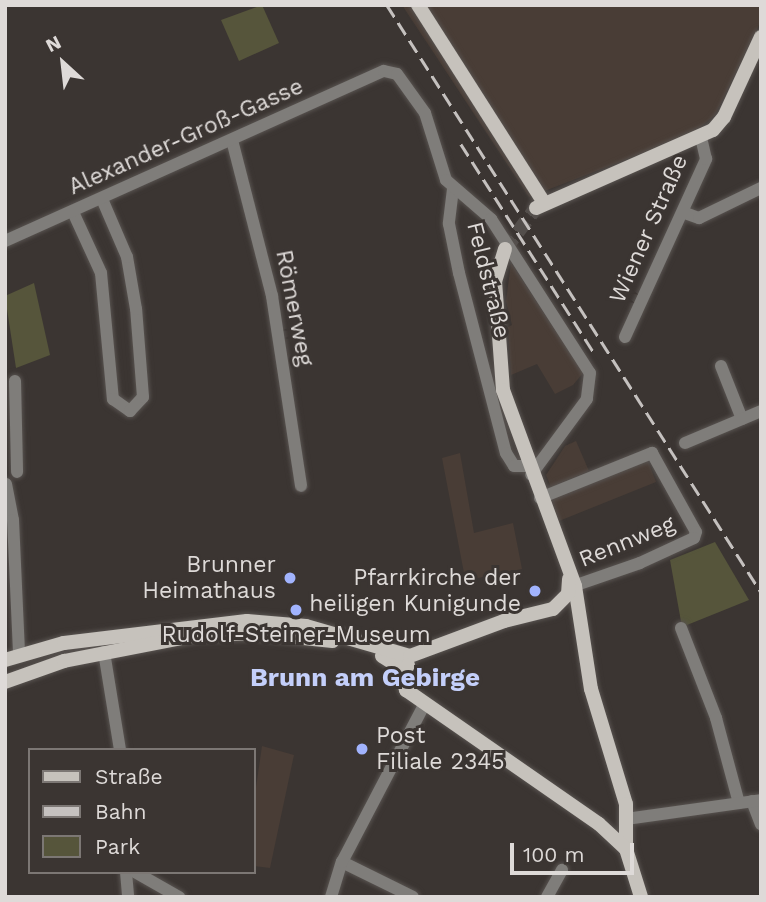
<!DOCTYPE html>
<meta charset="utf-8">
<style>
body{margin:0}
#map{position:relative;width:766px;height:902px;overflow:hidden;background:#3b3532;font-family:"Work Sans",sans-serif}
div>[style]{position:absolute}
.built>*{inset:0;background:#493d36}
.green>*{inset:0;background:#56553b}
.major-tunnel>*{height:14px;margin-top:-7px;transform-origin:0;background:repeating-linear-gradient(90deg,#534e4b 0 14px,transparent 0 21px)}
.roads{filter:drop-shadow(0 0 2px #585350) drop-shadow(0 0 2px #585350)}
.minor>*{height:12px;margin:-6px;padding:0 6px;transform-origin:6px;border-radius:6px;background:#7f7d7a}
.major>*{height:14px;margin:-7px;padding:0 7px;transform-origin:7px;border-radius:7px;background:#c6c2bc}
.rail>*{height:2.5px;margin-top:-1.25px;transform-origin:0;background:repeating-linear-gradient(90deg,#c5c1bf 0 14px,transparent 0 21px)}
.dots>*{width:19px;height:19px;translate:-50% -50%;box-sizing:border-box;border:4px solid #3b3532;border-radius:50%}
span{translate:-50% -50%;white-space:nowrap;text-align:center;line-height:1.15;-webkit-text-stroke:6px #3b3532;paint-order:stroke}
.street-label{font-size:23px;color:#dedad8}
.poi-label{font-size:23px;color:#dedad8}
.right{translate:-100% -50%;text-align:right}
.left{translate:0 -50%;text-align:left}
.quarter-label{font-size:26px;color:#c4cffa;font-weight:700}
.frame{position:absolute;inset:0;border:7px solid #dedad8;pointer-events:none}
.legend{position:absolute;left:28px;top:748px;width:228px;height:126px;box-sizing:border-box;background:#3b3532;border:2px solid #7c7774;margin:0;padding:9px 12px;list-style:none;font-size:21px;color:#dedad8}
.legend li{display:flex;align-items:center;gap:14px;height:35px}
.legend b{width:35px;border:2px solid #7c7774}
.north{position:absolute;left:28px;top:28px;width:70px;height:70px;-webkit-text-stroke:5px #3b3532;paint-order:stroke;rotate:333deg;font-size:19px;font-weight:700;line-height:28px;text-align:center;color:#dedad8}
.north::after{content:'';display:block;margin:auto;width:24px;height:32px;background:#dedad8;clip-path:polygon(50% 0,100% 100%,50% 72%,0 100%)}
.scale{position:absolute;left:510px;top:843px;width:124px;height:32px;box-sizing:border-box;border:4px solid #dedad8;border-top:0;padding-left:9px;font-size:21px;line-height:24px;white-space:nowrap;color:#dedad8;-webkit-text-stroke:5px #3b3532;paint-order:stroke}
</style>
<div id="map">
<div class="built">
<i style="clip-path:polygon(402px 5px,761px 5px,761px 21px,715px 115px,692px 134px,529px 197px)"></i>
<i style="clip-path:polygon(511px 263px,583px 373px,573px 385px,555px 394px,537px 364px,511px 375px,508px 327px,512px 325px,506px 301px)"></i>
<i style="clip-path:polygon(576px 441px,589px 471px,551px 487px,546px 475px,565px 446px)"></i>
<i style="clip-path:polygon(460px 453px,474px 533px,513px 523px,522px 569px,468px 580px,464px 573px,442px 458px)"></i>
<i style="clip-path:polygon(648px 461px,656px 482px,559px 521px,550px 500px)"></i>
<i style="clip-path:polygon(262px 746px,294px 755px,270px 868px,254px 866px,254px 801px)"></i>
</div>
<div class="green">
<i style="clip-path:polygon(262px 5px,279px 43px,239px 61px,221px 20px)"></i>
<i style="clip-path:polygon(34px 283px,50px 355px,16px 368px,5px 296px)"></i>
<i style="clip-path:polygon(715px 542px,749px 600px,682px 627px,670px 560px)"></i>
</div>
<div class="major-tunnel">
<i style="left:505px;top:249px;width:51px;rotate:-52.9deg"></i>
</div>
<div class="roads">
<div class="minor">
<i style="left:232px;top:140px;width:161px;rotate:75.6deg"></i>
<i style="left:272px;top:296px;width:192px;rotate:81.3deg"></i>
<i style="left:453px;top:189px;width:35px;rotate:97deg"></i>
<i style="left:449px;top:224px;width:50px;rotate:78.5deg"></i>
<i style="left:459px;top:273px;width:186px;rotate:75.4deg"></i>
<i style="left:506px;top:453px;width:15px;rotate:58deg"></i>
<i style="left:514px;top:466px;width:14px"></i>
<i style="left:73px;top:212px;width:67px;rotate:65.3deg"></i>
<i style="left:101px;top:273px;width:127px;rotate:84.6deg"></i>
<i style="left:113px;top:399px;width:21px;rotate:35deg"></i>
<i style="left:130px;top:411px;width:19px;rotate:-47deg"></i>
<i style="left:143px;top:397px;width:88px;rotate:-94.5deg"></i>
<i style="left:136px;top:309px;width:53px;rotate:-99.8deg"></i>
<i style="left:127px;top:257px;width:63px;rotate:-113.3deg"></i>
<i style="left:685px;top:213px;width:15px;rotate:20deg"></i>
<i style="left:699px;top:218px;width:69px;rotate:-25.8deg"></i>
<i style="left:5px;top:241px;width:415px;rotate:-24.2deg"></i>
<i style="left:384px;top:71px;width:13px;rotate:13deg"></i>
<i style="left:397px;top:74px;width:48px;rotate:54.3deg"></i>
<i style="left:425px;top:113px;width:70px;rotate:72.6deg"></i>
<i style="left:446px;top:180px;width:60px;rotate:40.9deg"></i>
<i style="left:491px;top:219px;width:183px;rotate:57.3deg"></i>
<i style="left:590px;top:373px;width:26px;rotate:97deg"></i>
<i style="left:587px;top:399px;width:94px;rotate:126.4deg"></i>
<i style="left:625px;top:337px;width:196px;rotate:-65.5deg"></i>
<i style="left:706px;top:159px;width:22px;rotate:-103deg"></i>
<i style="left:721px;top:366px;width:57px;rotate:68.4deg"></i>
<i style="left:15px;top:381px;width:91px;rotate:88.7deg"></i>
<i style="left:685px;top:443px;width:82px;rotate:-22.8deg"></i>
<i style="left:6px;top:484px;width:37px;rotate:79deg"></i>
<i style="left:13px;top:520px;width:133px;rotate:87.4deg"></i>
<i style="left:540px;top:498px;width:121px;rotate:-21.9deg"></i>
<i style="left:652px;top:453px;width:90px;rotate:60.9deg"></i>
<i style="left:696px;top:532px;width:6px;rotate:108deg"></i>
<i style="left:694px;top:538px;width:60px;rotate:155.2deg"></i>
<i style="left:640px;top:563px;width:76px;rotate:160.9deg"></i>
<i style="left:681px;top:628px;width:97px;rotate:68.7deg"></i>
<i style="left:716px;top:718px;width:88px;rotate:74.9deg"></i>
<i style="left:104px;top:652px;width:99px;rotate:80.7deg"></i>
<i style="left:752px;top:801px;width:25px;rotate:69deg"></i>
<i style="left:626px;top:819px;width:136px;rotate:-8deg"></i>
<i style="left:342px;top:862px;width:79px;rotate:26.2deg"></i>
<i style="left:126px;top:872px;width:25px;rotate:85deg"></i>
<i style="left:135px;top:872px;width:51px;rotate:29.6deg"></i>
<i style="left:331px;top:897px;width:37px;rotate:-73deg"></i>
<i style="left:342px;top:862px;width:179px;rotate:-62.4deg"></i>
<i style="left:547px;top:897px;width:31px;rotate:-61deg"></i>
</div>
<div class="major">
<i style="left:418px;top:5px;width:232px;rotate:57.5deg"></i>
<i style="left:536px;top:208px;width:193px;rotate:-23.8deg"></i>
<i style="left:713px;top:130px;width:17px;rotate:-50deg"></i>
<i style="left:724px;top:117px;width:88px;rotate:-65.2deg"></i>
<i style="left:505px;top:249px;width:34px;rotate:107deg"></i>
<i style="left:495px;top:281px;width:109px;rotate:85.8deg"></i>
<i style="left:503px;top:390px;width:209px;rotate:69.8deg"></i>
<i style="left:575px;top:586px;width:104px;rotate:81.2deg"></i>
<i style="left:591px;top:689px;width:120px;rotate:73.1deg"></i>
<i style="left:626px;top:804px;width:45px;rotate:90deg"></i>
<i style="left:626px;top:849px;width:50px;rotate:72.6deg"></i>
<i style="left:382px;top:656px;width:26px;rotate:32deg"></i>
<i style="left:5px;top:660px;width:61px;rotate:-16.1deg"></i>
<i style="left:64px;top:643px;width:184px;rotate:-6.9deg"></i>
<i style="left:247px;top:621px;width:59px;rotate:4.8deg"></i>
<i style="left:306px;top:626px;width:108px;rotate:16.1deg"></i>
<i style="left:410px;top:656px;width:100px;rotate:-20.4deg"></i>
<i style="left:504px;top:621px;width:50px;rotate:-13.8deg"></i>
<i style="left:553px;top:609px;width:21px;rotate:-45deg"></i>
<i style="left:568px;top:594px;width:15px;rotate:-86deg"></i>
<i style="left:408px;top:665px;width:13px;rotate:119deg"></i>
<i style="left:402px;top:676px;width:15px;rotate:74deg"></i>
<i style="left:406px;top:690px;width:235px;rotate:34.8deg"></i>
<i style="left:599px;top:824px;width:37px;rotate:43deg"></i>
<i style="left:5px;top:682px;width:63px;rotate:-19.6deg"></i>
<i style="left:64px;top:661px;width:135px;rotate:-11.1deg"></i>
<i style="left:196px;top:635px;width:59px;rotate:-1.9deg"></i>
<i style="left:255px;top:633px;width:78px;rotate:5.9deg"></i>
</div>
</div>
<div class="rail">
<i style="left:387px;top:5px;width:696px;rotate:57.5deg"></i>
<i style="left:461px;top:144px;width:248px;rotate:57.5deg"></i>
</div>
<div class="dots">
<i style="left:290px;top:578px;background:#a1b3fd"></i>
<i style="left:535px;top:591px;background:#a1b3fd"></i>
<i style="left:296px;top:610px;background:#a1b3fd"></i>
<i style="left:362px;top:749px;background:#a1b3fd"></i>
</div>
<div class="street-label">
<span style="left:186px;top:137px;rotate:-24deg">Alexander-Groß-Gasse</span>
<span style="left:649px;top:229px;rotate:-66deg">Wiener Straße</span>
<span style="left:488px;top:280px;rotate:76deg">Feldstraße</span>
<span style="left:294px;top:308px;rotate:79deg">Römerweg</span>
<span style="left:627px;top:542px;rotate:-22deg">Rennweg</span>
</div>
<div class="poi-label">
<span class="right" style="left:276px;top:578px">Brunner<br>Heimathaus</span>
<span class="right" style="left:521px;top:591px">Pfarrkirche der<br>heiligen Kunigunde</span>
<span style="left:296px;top:635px">Rudolf-Steiner-Museum</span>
<span class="left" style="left:376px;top:749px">Post<br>Filiale 2345</span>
</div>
<div class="quarter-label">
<span style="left:365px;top:678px">Brunn am Gebirge</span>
</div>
<div class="frame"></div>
<ul class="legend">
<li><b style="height:9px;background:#c6c2bc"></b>Straße</li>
<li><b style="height:9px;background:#c5c1bf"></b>Bahn</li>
<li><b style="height:19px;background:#56553b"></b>Park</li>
</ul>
<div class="north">N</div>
<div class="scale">100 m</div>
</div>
